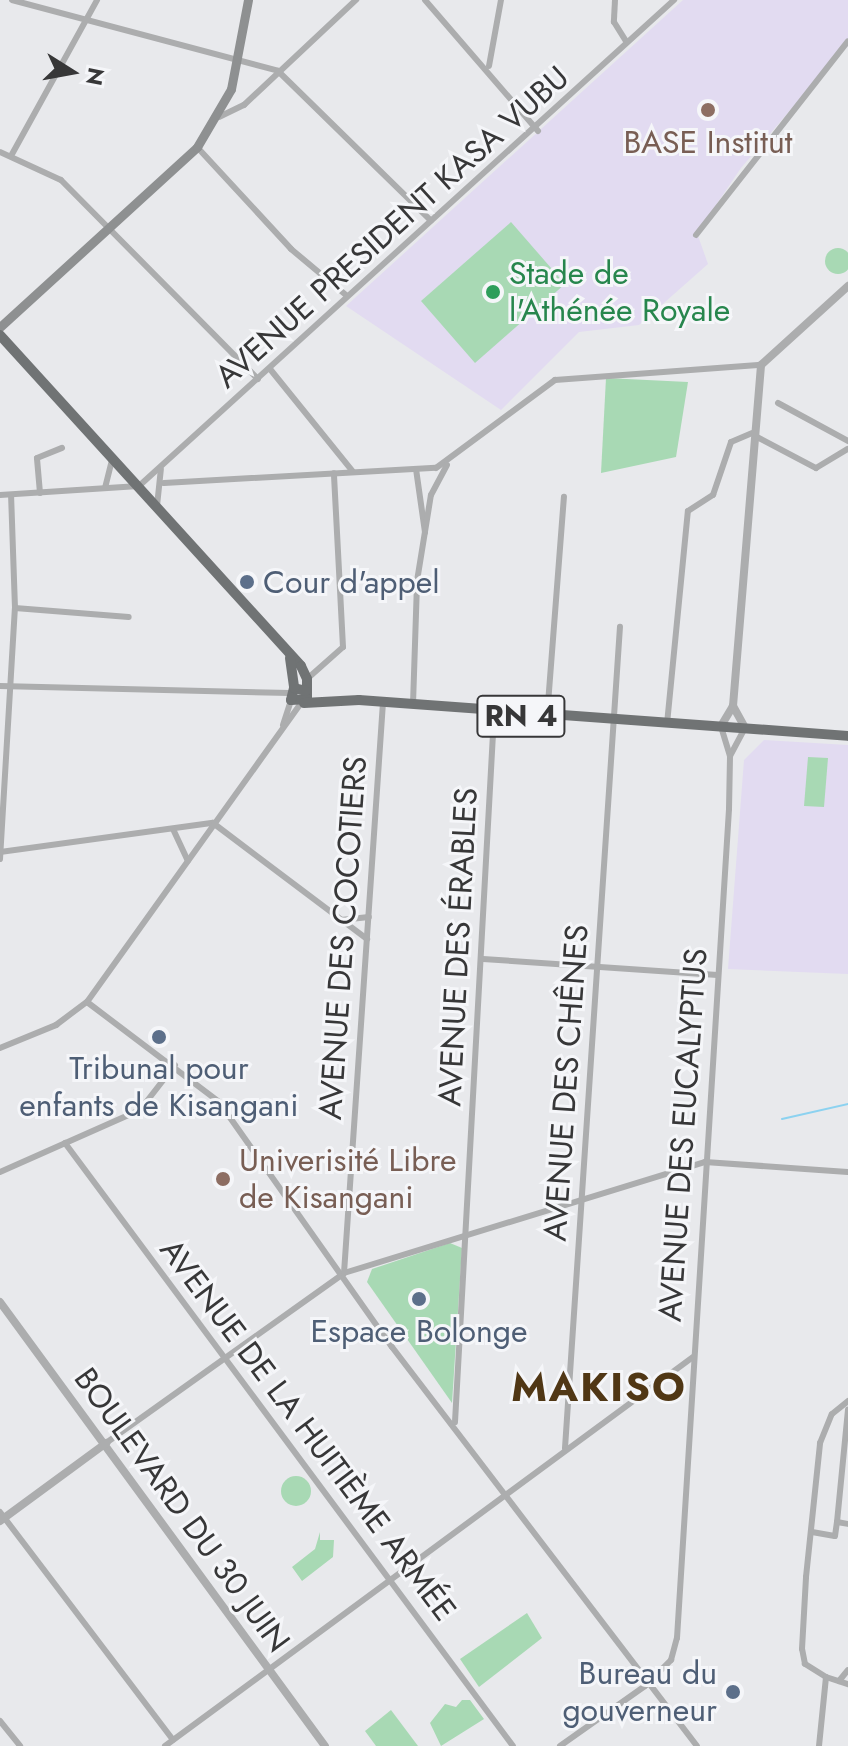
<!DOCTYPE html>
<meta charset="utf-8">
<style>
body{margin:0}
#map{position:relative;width:848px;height:1746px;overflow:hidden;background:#e8e9ec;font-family:Jost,sans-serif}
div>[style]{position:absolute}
.education>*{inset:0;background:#e2dbf1}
.green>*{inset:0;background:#a8d9b4}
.round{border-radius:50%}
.stream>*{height:2px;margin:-1px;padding:0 1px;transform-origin:1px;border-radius:1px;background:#8cd2f0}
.minor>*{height:6px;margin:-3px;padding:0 3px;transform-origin:3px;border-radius:3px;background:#acadae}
.tertiary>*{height:8px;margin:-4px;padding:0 4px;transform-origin:4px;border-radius:4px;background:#acadae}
.secondary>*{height:9px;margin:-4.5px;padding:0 4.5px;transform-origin:4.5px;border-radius:4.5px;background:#8e9091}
.trunk>*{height:10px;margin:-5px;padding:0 5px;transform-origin:5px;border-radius:5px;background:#707374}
.dots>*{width:22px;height:22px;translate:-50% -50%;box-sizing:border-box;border:4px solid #f5f6f9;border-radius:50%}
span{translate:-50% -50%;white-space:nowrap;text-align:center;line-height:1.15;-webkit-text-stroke:6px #f5f6f9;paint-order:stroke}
.shield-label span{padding:2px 6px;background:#f5f6f9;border:2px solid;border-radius:6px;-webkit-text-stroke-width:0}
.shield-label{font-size:30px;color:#373738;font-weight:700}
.education-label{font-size:32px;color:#785e54}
.left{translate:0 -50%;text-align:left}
.street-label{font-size:32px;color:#373738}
.leisure-label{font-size:32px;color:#27864d}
.service-label{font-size:32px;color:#4e5e75}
.right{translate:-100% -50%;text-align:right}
.district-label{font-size:40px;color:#503715;font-weight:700;letter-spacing:2px}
.north{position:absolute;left:32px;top:32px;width:80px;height:80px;-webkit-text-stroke:6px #f5f6f9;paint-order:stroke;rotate:101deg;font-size:22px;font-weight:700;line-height:32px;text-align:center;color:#373738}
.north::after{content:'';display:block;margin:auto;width:28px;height:36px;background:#373738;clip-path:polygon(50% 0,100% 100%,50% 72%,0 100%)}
</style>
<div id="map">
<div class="education">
<i style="clip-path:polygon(683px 0,848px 0,848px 42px,741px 168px,697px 233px,708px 264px,639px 325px,579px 332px,501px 410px,346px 306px)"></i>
<i style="clip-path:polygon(764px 740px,848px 745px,848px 974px,728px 969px,744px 760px)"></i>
</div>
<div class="green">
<i style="clip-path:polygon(511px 222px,565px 284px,475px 363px,421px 301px)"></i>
<i class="round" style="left:825px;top:248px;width:26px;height:26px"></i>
<i style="clip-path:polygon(606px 378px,688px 382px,676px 457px,601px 473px)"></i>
<i style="clip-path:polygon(808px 757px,828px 758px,824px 807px,804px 806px)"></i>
<i style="clip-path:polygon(450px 1243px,462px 1248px,452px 1403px,367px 1282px,372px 1269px)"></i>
<i class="round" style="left:281px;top:1476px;width:30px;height:30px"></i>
<i style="clip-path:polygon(320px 1532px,320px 1540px,334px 1540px,333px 1557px,302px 1581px,292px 1567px,315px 1549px)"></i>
<i style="clip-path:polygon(527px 1613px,542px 1638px,479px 1687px,460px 1659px)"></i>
<i style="clip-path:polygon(462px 1700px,470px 1700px,484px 1719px,441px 1746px,430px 1723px,445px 1704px,456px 1707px)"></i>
<i style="clip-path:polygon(391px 1710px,418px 1746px,376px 1746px,365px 1731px)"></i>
</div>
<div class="stream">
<i style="left:782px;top:1119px;width:68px;rotate:-12.8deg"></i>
</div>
<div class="minor">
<i style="left:12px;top:0;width:275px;rotate:14.9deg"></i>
<i style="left:278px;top:71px;width:214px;rotate:44.4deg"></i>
<i style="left:425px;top:0;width:173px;rotate:49.2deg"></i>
<i style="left:615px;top:0;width:22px;rotate:93deg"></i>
<i style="left:614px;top:22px;width:22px;rotate:58deg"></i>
<i style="left:489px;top:66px;width:67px;rotate:-79.7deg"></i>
<i style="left:219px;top:117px;width:28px;rotate:-26deg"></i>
<i style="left:244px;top:105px;width:154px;rotate:-43.2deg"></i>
<i style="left:197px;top:147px;width:139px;rotate:47.3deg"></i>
<i style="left:291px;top:249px;width:72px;rotate:39.9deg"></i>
<i style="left:0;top:152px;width:67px;rotate:24.7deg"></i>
<i style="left:61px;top:180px;width:280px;rotate:45.3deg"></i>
<i style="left:11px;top:156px;width:178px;rotate:-61.1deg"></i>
<i style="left:696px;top:235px;width:246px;rotate:-51.9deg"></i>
<i style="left:270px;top:369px;width:132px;rotate:51.1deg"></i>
<i style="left:778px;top:403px;width:80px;rotate:28.5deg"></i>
<i style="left:755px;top:436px;width:69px;rotate:27.7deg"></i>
<i style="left:816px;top:468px;width:37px;rotate:-31deg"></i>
<i style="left:416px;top:469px;width:64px;rotate:81.9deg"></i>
<i style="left:164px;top:483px;width:272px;rotate:-3.2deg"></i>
<i style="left:436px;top:468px;width:148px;rotate:-36.5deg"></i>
<i style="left:555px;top:380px;width:207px;rotate:-4.2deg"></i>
<i style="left:105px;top:488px;width:29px;rotate:-76deg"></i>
<i style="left:40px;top:493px;width:35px;rotate:-95deg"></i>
<i style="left:37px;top:458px;width:27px;rotate:-22deg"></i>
<i style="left:0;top:495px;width:139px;rotate:-3.7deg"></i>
<i style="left:139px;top:486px;width:723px;rotate:-42.25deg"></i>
<i style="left:157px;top:506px;width:37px;rotate:-84deg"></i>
<i style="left:15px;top:608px;width:114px;rotate:4.5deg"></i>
<i style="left:307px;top:679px;width:48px;rotate:-41.6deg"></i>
<i style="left:343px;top:647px;width:174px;rotate:-93deg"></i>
<i style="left:0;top:686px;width:290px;rotate:1.4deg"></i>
<i style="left:413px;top:704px;width:123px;rotate:-88.1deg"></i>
<i style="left:417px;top:581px;width:87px;rotate:-80.8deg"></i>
<i style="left:431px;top:495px;width:34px;rotate:-62deg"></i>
<i style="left:547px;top:717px;width:221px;rotate:-85.6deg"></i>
<i style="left:667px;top:724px;width:214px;rotate:-84.4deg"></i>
<i style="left:688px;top:511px;width:30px;rotate:-33deg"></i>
<i style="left:713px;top:495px;width:56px;rotate:-71.2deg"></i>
<i style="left:731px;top:442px;width:23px;rotate:-23deg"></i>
<i style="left:283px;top:725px;width:26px;rotate:-72deg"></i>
<i style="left:730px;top:756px;width:32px;rotate:-62deg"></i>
<i style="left:173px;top:829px;width:35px;rotate:65deg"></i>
<i style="left:0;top:852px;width:215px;rotate:-7.8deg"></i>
<i style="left:213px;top:823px;width:193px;rotate:37deg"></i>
<i style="left:0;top:859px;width:251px;rotate:-86.6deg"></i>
<i style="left:15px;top:608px;width:113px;rotate:-92deg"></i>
<i style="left:341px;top:920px;width:28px;rotate:-6deg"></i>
<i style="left:483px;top:959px;width:235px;rotate:3.9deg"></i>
<i style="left:87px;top:1002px;width:166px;rotate:37.1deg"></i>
<i style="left:219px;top:1102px;width:300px;rotate:54.8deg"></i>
<i style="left:392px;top:1347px;width:502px;rotate:52.61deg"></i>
<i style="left:0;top:1048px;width:61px;rotate:-22.3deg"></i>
<i style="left:56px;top:1025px;width:39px;rotate:-37deg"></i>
<i style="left:87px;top:1002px;width:365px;rotate:-54.4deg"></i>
<i style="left:65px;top:1143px;width:751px;rotate:53.39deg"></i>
<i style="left:0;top:1172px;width:153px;rotate:-23.9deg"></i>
<i style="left:140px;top:1110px;width:57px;rotate:-52.1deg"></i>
<i style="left:344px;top:1273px;width:571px;rotate:-86.09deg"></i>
<i style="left:455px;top:1422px;width:708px;rotate:-86.84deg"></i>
<i style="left:106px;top:1443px;width:292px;rotate:-35.5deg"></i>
<i style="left:344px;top:1273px;width:378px;rotate:-17.1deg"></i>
<i style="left:705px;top:1162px;width:143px;rotate:4deg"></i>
<i style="left:565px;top:1448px;width:823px;rotate:-86.17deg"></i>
<i style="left:0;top:1512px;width:286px;rotate:52.8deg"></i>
<i style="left:837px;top:1522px;width:113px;rotate:-84.4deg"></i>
<i style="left:812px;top:1532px;width:23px;rotate:10deg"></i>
<i style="left:835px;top:1536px;width:14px;rotate:-82deg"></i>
<i style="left:837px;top:1522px;width:11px;rotate:10deg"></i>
<i style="left:826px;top:1677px;width:25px;rotate:-148deg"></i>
<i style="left:805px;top:1664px;width:15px;rotate:-101deg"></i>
<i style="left:802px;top:1649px;width:72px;rotate:-86.8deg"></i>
<i style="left:806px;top:1577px;width:135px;rotate:-84deg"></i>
<i style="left:820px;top:1443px;width:31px;rotate:-68deg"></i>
<i style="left:832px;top:1414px;width:21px;rotate:-39deg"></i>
<i style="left:839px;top:1681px;width:14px;rotate:-51deg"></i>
<i style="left:0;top:1721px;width:32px;rotate:51deg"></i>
<i style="left:165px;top:1746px;width:656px;rotate:-36.38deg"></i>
<i style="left:560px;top:1746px;width:104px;rotate:-35.2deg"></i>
<i style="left:645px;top:1686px;width:37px;rotate:-45deg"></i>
<i style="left:671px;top:1660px;width:23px;rotate:-75deg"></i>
<i style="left:677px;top:1638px;width:831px;rotate:-86.41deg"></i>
<i style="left:729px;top:809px;width:53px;rotate:-88.9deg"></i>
<i style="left:730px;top:756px;width:31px;rotate:-107deg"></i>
<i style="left:819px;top:1746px;width:69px;rotate:-84.2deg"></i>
<i style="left:826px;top:1677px;width:23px;rotate:18deg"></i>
</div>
<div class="tertiary">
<i style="left:733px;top:706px;width:25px;rotate:61deg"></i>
<i style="left:721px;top:726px;width:23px;rotate:-59deg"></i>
<i style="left:733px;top:706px;width:342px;rotate:-85.3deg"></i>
<i style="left:761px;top:365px;width:118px;rotate:-42.2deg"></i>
<i style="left:0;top:1302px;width:550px;rotate:53.8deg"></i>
<i style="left:0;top:1521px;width:132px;rotate:-36.3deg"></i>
</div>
<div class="secondary">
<i style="left:0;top:327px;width:267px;rotate:-42.4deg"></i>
<i style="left:197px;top:147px;width:67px;rotate:-59.6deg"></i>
<i style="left:231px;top:89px;width:91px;rotate:-79.2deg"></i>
</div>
<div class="trunk">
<i style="left:0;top:335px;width:447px;rotate:47.7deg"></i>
<i style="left:301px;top:666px;width:14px;rotate:65deg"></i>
<i style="left:307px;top:679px;width:20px;rotate:90deg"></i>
<i style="left:307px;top:699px;width:16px;rotate:176deg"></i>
<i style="left:291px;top:700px;width:12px;rotate:-76deg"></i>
<i style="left:294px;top:688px;width:12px;rotate:14deg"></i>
<i style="left:290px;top:658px;width:30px;rotate:82deg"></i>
<i style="left:304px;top:703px;width:55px;rotate:-3.1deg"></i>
<i style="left:359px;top:700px;width:490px;rotate:4.2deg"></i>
</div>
<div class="dots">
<i style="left:708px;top:110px;background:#8d6e63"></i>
<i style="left:493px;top:292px;background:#2e9e5b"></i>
<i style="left:247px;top:582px;background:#5c6f8a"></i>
<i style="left:159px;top:1037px;background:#5c6f8a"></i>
<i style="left:223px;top:1179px;background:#8d6e63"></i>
<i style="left:419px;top:1299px;background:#5c6f8a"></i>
<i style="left:733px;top:1692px;background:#5c6f8a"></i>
</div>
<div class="shield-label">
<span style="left:521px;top:716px">RN 4</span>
</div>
<div class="education-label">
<span style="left:708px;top:142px">BASE Institut</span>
<span class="left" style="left:239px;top:1179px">Univerisité Libre<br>de Kisangani</span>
</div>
<div class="street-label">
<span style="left:392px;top:227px;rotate:-42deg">AVENUE PRESIDENT KASA VUBU</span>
<span style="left:343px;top:938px;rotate:-86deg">AVENUE DES COCOTIERS</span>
<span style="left:458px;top:947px;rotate:-87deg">AVENUE DES ÉRABLES</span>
<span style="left:566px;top:1083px;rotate:-86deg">AVENUE DES CHÊNES</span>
<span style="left:683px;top:1135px;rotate:-86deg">AVENUE DES EUCALYPTUS</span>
<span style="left:308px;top:1430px;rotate:53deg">AVENUE DE LA HUITIÈME ARMÉE</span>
<span style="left:182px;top:1510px;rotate:54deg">BOULEVARD DU 30 JUIN</span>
</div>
<div class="leisure-label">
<span class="left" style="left:509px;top:292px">Stade de<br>l'Athénée Royale</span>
</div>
<div class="service-label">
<span class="left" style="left:263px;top:582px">Cour d'appel</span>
<span style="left:159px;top:1087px">Tribunal pour<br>enfants de Kisangani</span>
<span style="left:419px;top:1331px">Espace Bolonge</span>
<span class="right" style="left:717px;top:1692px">Bureau du<br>gouverneur</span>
</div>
<div class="district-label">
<span style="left:599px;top:1387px">MAKISO</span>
</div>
<div class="north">N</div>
</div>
